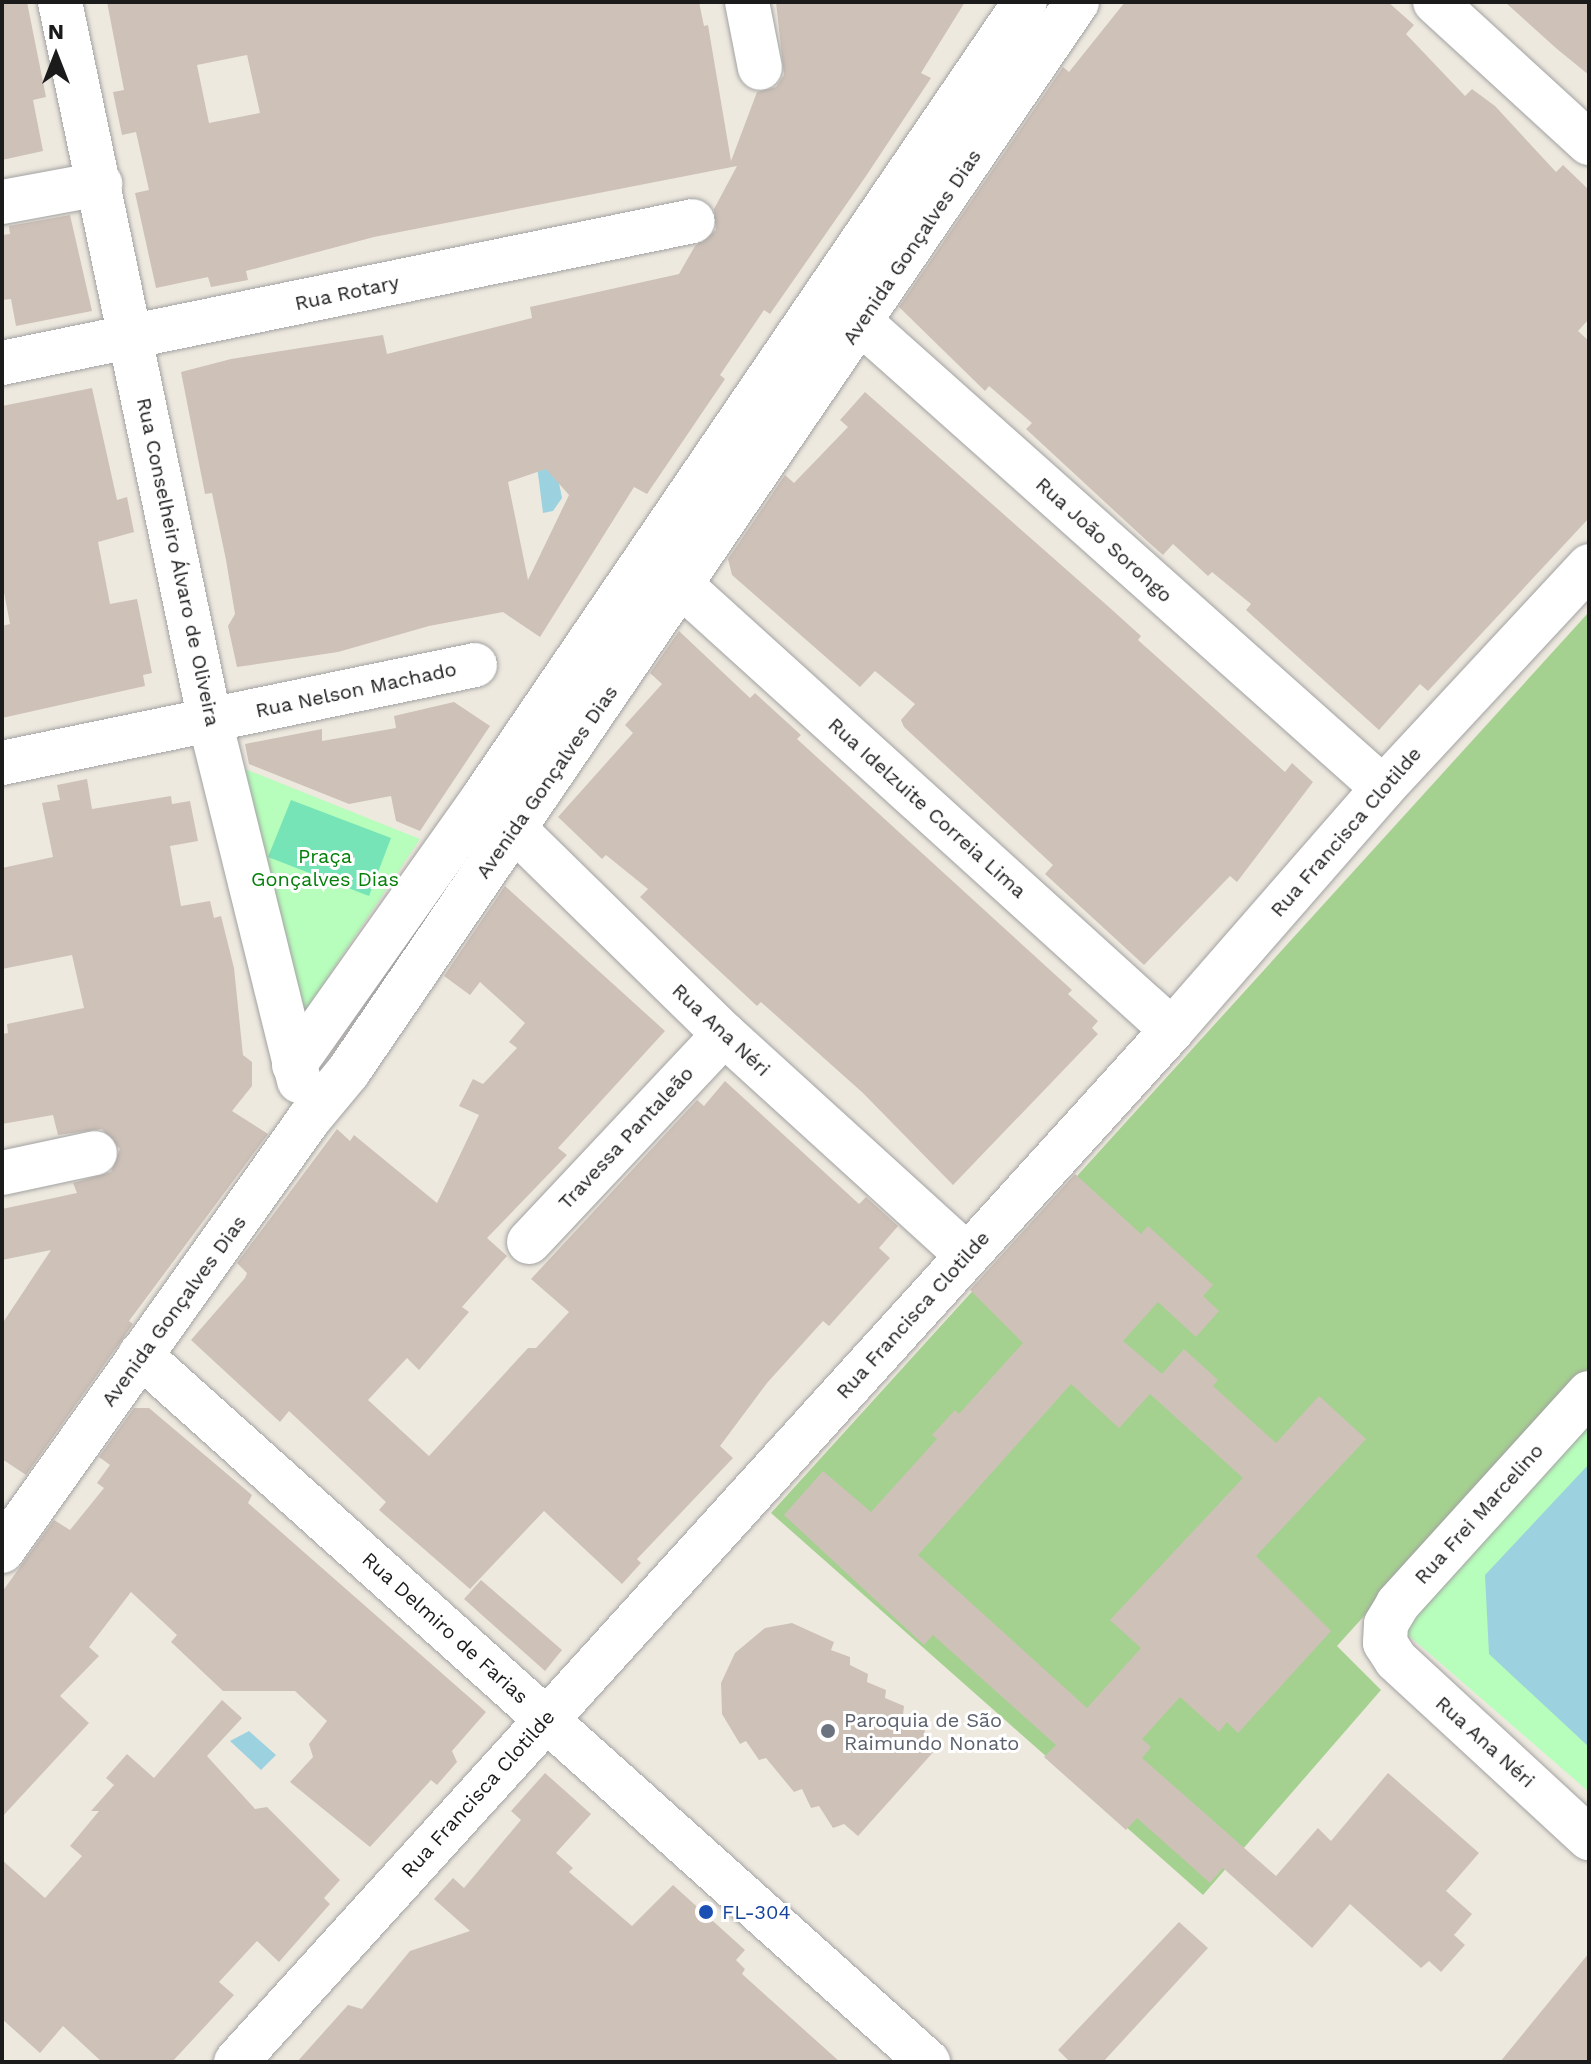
<!DOCTYPE html>
<meta charset="utf-8">
<style>
body{margin:0}
#map{position:relative;width:1591px;height:2064px;overflow:hidden;background:#eee9df;font-family:"Work Sans",sans-serif}
div>[style]{position:absolute}
.forest>*{inset:0;background:#a5d190}
.park>*{inset:0;background:#b7fdbb}
.pitch>*{inset:0;background:#76e4b7}
.water>*{inset:0;background:#9cd2df}
.building>*{inset:0;background:#cec1b8}
.roads{filter:drop-shadow(0 0 2px #a2a2a2) drop-shadow(0 0 2px #a2a2a2)}
.minor>*{height:44px;margin:-22px;padding:0 22px;transform-origin:22px;border-radius:22px;background:#fff}
.dots>*{width:22px;height:22px;translate:-50% -50%;box-sizing:border-box;border:4px solid #fff;border-radius:50%}
span{translate:-50% -50%;white-space:nowrap;text-align:center;line-height:1.15;-webkit-text-stroke:6px #fff;paint-order:stroke}
.street-label{font-size:20px;color:#1b1b1b}
.park-label{font-size:20px;color:#037f0a}
.worship-label{font-size:20px;color:#5b616d}
.left{translate:0 -50%;text-align:left}
.transit-label{font-size:20px;color:#164399}
.frame{position:absolute;inset:0;border:4px solid #1b1b1b;pointer-events:none}
.north{position:absolute;left:16px;top:16px;width:80px;height:80px;-webkit-text-stroke:6px #fff;paint-order:stroke;rotate:0deg;font-size:22px;font-weight:700;line-height:32px;text-align:center;color:#1b1b1b}
.north::after{content:'';display:block;margin:auto;width:28px;height:36px;background:#1b1b1b;clip-path:polygon(50% 0,100% 100%,50% 72%,0 100%)}
</style>
<div id="map">
<div class="forest">
<i style="clip-path:polygon(1589px 612px,1589px 1367px,1337px 1646px,1381px 1690px,1203px 1895px,771px 1513px)"></i>
</div>
<div class="park">
<i style="clip-path:polygon(240px 767px,420px 839px,306px 1010px,289px 1008px)"></i>
<i style="clip-path:polygon(1589px 1423px,1589px 1792px,1400px 1628px)"></i>
</div>
<div class="pitch">
<i style="clip-path:polygon(291px 800px,391px 838px,369px 896px,268px 857px)"></i>
</div>
<div class="water">
<i style="clip-path:polygon(555px 463px,562px 498px,553px 511px,543px 513px,537px 466px)"></i>
<i style="clip-path:polygon(1589px 1464px,1589px 1747px,1489px 1654px,1485px 1575px)"></i>
<i style="clip-path:polygon(249px 1731px,276px 1755px,261px 1770px,230px 1741px)"></i>
</div>
<div class="building">
<i style="clip-path:polygon(2px 2px,27px 2px,46px 97px,33px 100px,43px 151px,2px 160px)"></i>
<i style="clip-path:polygon(evenodd,107px 2px,699px 2px,704px 26px,708px 25px,731px 161px,757px 92px,776px 87px,784px 75px,776px 2px,965px 2px,921px 73px,931px 78px,866px 176px,770px 314px,764px 310px,720px 375px,725px 379px,647px 494px,634px 487px,540px 637px,503px 612px,429px 626px,338px 652px,237px 667px,228px 626px,235px 614px,226px 560px,212px 493px,205px 494px,181px 372px,231px 359px,383px 335px,387px 354px,532px 318px,530px 307px,679px 274px,695px 246px,716px 230px,714px 209px,737px 166px,374px 237px,246px 271px,248px 280px,211px 287px,208px 277px,156px 288px,135px 193px,149px 190px,136px 132px,122px 135px,113px 92px,124px 90px,107px 2px,247px 55px,260px 113px,209px 123px,197px 65px,247px 55px,107px 2px,546px 469px,569px 495px,528px 580px,508px 482px,546px 469px)"></i>
<i style="clip-path:polygon(1125px 2px,1388px 2px,1414px 25px,1406px 34px,1465px 96px,1472px 89px,1495px 106px,1556px 172px,1563px 165px,1589px 190px,1589px 319px,1578px 331px,1589px 341px,1589px 518px,1428px 691px,1420px 684px,1379px 730px,1246px 610px,1251px 604px,1212px 572px,1208px 576px,1173px 544px,1163px 555px,1146px 540px,1026px 429px,1032px 423px,989px 386px,985px 391px,899px 307px,1063px 67px,1069px 72px)"></i>
<i style="clip-path:polygon(1505px 2px,1589px 2px,1589px 75px,1557px 49px)"></i>
<i style="clip-path:polygon(70px 215px,92px 311px,16px 326px,11px 299px,2px 300px,2px 235px,10px 234px,9px 226px)"></i>
<i style="clip-path:polygon(92px 388px,117px 500px,127px 497px,134px 532px,98px 542px,110px 604px,137px 599px,152px 673px,143px 675px,145px 686px,2px 718px,2px 626px,10px 624px,2px 582px,2px 406px)"></i>
<i style="clip-path:polygon(865px 392px,1110px 608px,1141px 636px,1138px 640px,1285px 772px,1292px 763px,1313px 782px,1237px 882px,1230px 876px,1144px 965px,1045px 874px,1053px 865px,904px 727px,901px 720px,915px 704px,875px 671px,860px 687px,732px 575px,728px 559px,785px 475px,794px 483px,848px 427px,840px 420px)"></i>
<i style="clip-path:polygon(679px 631px,750px 698px,755px 693px,801px 735px,797px 739px,1072px 990px,1068px 994px,1098px 1021px,1092px 1028px,1098px 1034px,953px 1185px,863px 1093px,761px 1002px,757px 1006px,640px 897px,648px 889px,606px 855px,602px 859px,558px 817px,633px 733px,625px 725px,662px 684px,650px 673px)"></i>
<i style="clip-path:polygon(454px 702px,490px 726px,420px 831px,396px 821px,391px 796px,349px 804px,249px 764px,245px 744px,322px 729px,322px 741px,396px 728px,394px 716px)"></i>
<i style="clip-path:polygon(87px 779px,92px 809px,171px 796px,172px 804px,190px 801px,198px 841px,170px 846px,181px 906px,210px 901px,214px 918px,221px 916px,234px 968px,243px 1055px,252px 1062px,252px 1086px,232px 1111px,268px 1134px,129px 1321px,133px 1324px,26px 1475px,2px 1459px,2px 1324px,51px 1250px,2px 1260px,2px 1209px,77px 1193px,73px 1183px,111px 1172px,120px 1149px,102px 1129px,58px 1135px,53px 1115px,2px 1124px,2px 1034px,8px 1033px,7px 1024px,84px 1008px,72px 955px,2px 969px,2px 868px,53px 857px,42px 803px,60px 800px,57px 785px)"></i>
<i style="clip-path:polygon(505px 886px,665px 1031px,558px 1148px,567px 1155px,487px 1238px,507px 1256px,462px 1307px,469px 1312px,419px 1370px,407px 1358px,368px 1400px,429px 1456px,528px 1348px,536px 1348px,569px 1312px,531px 1279px,697px 1100px,704px 1106px,725px 1081px,859px 1204px,866px 1197px,898px 1226px,879px 1248px,890px 1258px,829px 1326px,823px 1321px,767px 1383px,720px 1446px,733px 1458px,637px 1559px,641px 1563px,622px 1584px,544px 1511px,470px 1589px,379px 1510px,386px 1502px,289px 1411px,280px 1422px,191px 1340px,245px 1278px,247px 1273px,237px 1263px,337px 1129px,350px 1141px,354px 1135px,437px 1203px,479px 1115px,459px 1106px,473px 1079px,483px 1084px,517px 1048px,509px 1042px,525px 1023px,480px 982px,470px 995px,444px 976px)"></i>
<i style="clip-path:polygon(evenodd,1075px 1174px,1141px 1234px,1148px 1226px,1213px 1285px,1203px 1296px,1219px 1311px,1196px 1337px,1158px 1302px,1123px 1341px,1162px 1374px,1184px 1349px,1218px 1380px,1213px 1386px,1276px 1443px,1319px 1396px,1366px 1439px,1256px 1556px,1331px 1631px,1238px 1733px,1227px 1722px,1219px 1732px,1180px 1697px,1142px 1739px,1151px 1747px,1142px 1758px,1276px 1876px,1318px 1828px,1331px 1841px,1388px 1773px,1479px 1853px,1446px 1891px,1472px 1914px,1454px 1935px,1465px 1945px,1441px 1972px,1429px 1961px,1421px 1968px,1350px 1904px,1312px 1948px,1223px 1868px,1210px 1883px,1137px 1818px,1126px 1830px,1044px 1757px,1056px 1745px,933px 1635px,924px 1645px,784px 1515px,823px 1471px,871px 1512px,937px 1439px,932px 1435px,955px 1410px,959px 1414px,1023px 1343px,970px 1290px,1075px 1174px,1071px 1384px,1119px 1428px,1150px 1394px,1243px 1478px,1110px 1620px,1141px 1648px,1087px 1708px,918px 1555px,1071px 1384px)"></i>
<i style="clip-path:polygon(134px 1408px,149px 1408px,252px 1495px,248px 1503px,486px 1712px,452px 1751px,457px 1762px,437px 1785px,431px 1780px,370px 1847px,290px 1782px,313px 1757px,309px 1744px,327px 1721px,295px 1691px,223px 1691px,171px 1642px,177px 1635px,131px 1592px,89px 1647px,99px 1656px,60px 1696px,89px 1723px,2px 1817px,2px 1592px,54px 1520px,70px 1530px,104px 1488px,97px 1483px,110px 1465px,99px 1457px)"></i>
<i style="clip-path:polygon(481px 1580px,562px 1650px,545px 1671px,464px 1599px)"></i>
<i style="clip-path:polygon(792px 1623px,834px 1642px,831px 1650px,850px 1657px,850px 1665px,868px 1674px,867px 1682px,886px 1690px,885px 1698px,904px 1706px,903px 1715px,925px 1726px,924px 1740px,936px 1749px,858px 1836px,844px 1824px,833px 1828px,819px 1806px,811px 1808px,802px 1789px,794px 1792px,766px 1758px,759px 1760px,746px 1741px,740px 1744px,722px 1714px,721px 1683px,735px 1653px,765px 1628px)"></i>
<i style="clip-path:polygon(222px 1700px,242px 1718px,207px 1756px,255px 1809px,267px 1807px,340px 1880px,324px 1898px,330px 1904px,279px 1962px,257px 1941px,219px 1982px,234px 1995px,172px 2062px,102px 2062px,63px 2026px,40px 2053px,2px 2019px,2px 1860px,45px 1898px,82px 1856px,70px 1846px,99px 1811px,91px 1811px,114px 1785px,106px 1778px,127px 1754px,154px 1778px)"></i>
<i style="clip-path:polygon(545px 1773px,591px 1814px,556px 1853px,573px 1868px,569px 1872px,632px 1926px,673px 1885px,745px 1950px,736px 1960px,745px 1969px,742px 1974px,840px 2062px,297px 2062px,348px 2005px,362px 2009px,410px 1951px,470px 1931px,434px 1899px,453px 1878px,464px 1888px,521px 1820px,511px 1811px)"></i>
<i style="clip-path:polygon(1179px 1922px,1208px 1948px,1103px 2062px,1070px 2062px,1058px 2050px)"></i>
<i style="clip-path:polygon(1589px 1953px,1589px 2062px,1500px 2062px)"></i>
</div>
<div class="roads">
<div class="minor">
<i style="left:60px;top:2px;width:734px;rotate:78.22deg"></i>
<i style="left:210px;top:721px;width:371px;rotate:76.1deg"></i>
<i style="left:747px;top:2px;width:67px;rotate:78.9deg"></i>
<i style="left:1435px;top:2px;width:209px;rotate:42.5deg"></i>
<i style="left:2px;top:202px;width:100px;rotate:-10.4deg"></i>
<i style="left:840px;top:304px;width:727px;rotate:41.71deg"></i>
<i style="left:2px;top:363px;width:705px;rotate:-11.61deg"></i>
<i style="left:682px;top:586px;width:661px;rotate:42.18deg"></i>
<i style="left:2px;top:763px;width:483px;rotate:-11.7deg"></i>
<i style="left:493px;top:808px;width:323px;rotate:44.4deg"></i>
<i style="left:724px;top:1034px;width:328px;rotate:42.3deg"></i>
<i style="left:294px;top:1065px;width:327px;rotate:-54.7deg"></i>
<i style="left:483px;top:798px;width:963px;rotate:-55.75deg"></i>
<i style="left:2px;top:1173px;width:95px;rotate:-12.1deg"></i>
<i style="left:529px;top:1242px;width:285px;rotate:-46.8deg"></i>
<i style="left:140px;top:1355px;width:1059px;rotate:41.9deg"></i>
<i style="left:1589px;top:1393px;width:285px;rotate:132.2deg"></i>
<i style="left:1398px;top:1604px;width:23px;rotate:121deg"></i>
<i style="left:1386px;top:1624px;width:19px;rotate:93deg"></i>
<i style="left:1385px;top:1643px;width:20px;rotate:57deg"></i>
<i style="left:1396px;top:1660px;width:263px;rotate:42.7deg"></i>
<i style="left:2px;top:1551px;width:530px;rotate:-54.6deg"></i>
<i style="left:309px;top:1119px;width:61px;rotate:-50.3deg"></i>
<i style="left:348px;top:1072px;width:1295px;rotate:-55.73deg"></i>
<i style="left:236px;top:2062px;width:1393px;rotate:-47.79deg"></i>
<i style="left:1172px;top:1030px;width:321px;rotate:-48.9deg"></i>
<i style="left:1383px;top:788px;width:303px;rotate:-47.1deg"></i>
</div>
</div>
<div class="dots">
<i style="left:828px;top:1731px;background:#6b7280"></i>
<i style="left:706px;top:1912px;background:#1a4fb4"></i>
</div>
<div class="street-label">
<span style="left:912px;top:247px;rotate:-56deg">Avenida Gonçalves Dias</span>
<span style="left:347px;top:293px;rotate:-12deg">Rua Rotary</span>
<span style="left:1104px;top:540px;rotate:42deg">Rua João Sorongo</span>
<span style="left:178px;top:562px;rotate:78deg">Rua Conselheiro Álvaro de Oliveira</span>
<span style="left:356px;top:690px;rotate:-12deg">Rua Nelson Machado</span>
<span style="left:547px;top:782px;rotate:-55deg">Avenida Gonçalves Dias</span>
<span style="left:927px;top:808px;rotate:42deg">Rua Idelzuite Correia Lima</span>
<span style="left:1346px;top:832px;rotate:-49deg">Rua Francisca Clotilde</span>
<span style="left:721px;top:1030px;rotate:43deg">Rua Ana Néri</span>
<span style="left:626px;top:1138px;rotate:-47deg">Travessa Pantaleão</span>
<span style="left:174px;top:1311px;rotate:-54deg">Avenida Gonçalves Dias</span>
<span style="left:913px;top:1315px;rotate:-48deg">Rua Francisca Clotilde</span>
<span style="left:1479px;top:1514px;rotate:-48deg">Rua Frei Marcelino</span>
<span style="left:445px;top:1628px;rotate:42deg">Rua Delmiro de Farias</span>
<span style="left:1485px;top:1742px;rotate:42deg">Rua Ana Néri</span>
<span style="left:478px;top:1794px;rotate:-48deg">Rua Francisca Clotilde</span>
</div>
<div class="park-label">
<span style="left:325px;top:868px">Praça<br>Gonçalves Dias</span>
</div>
<div class="worship-label">
<span class="left" style="left:844px;top:1732px">Paroquia de São<br>Raimundo Nonato</span>
</div>
<div class="transit-label">
<span class="left" style="left:722px;top:1912px">FL-304</span>
</div>
<div class="frame"></div>
<div class="north">N</div>
</div>
